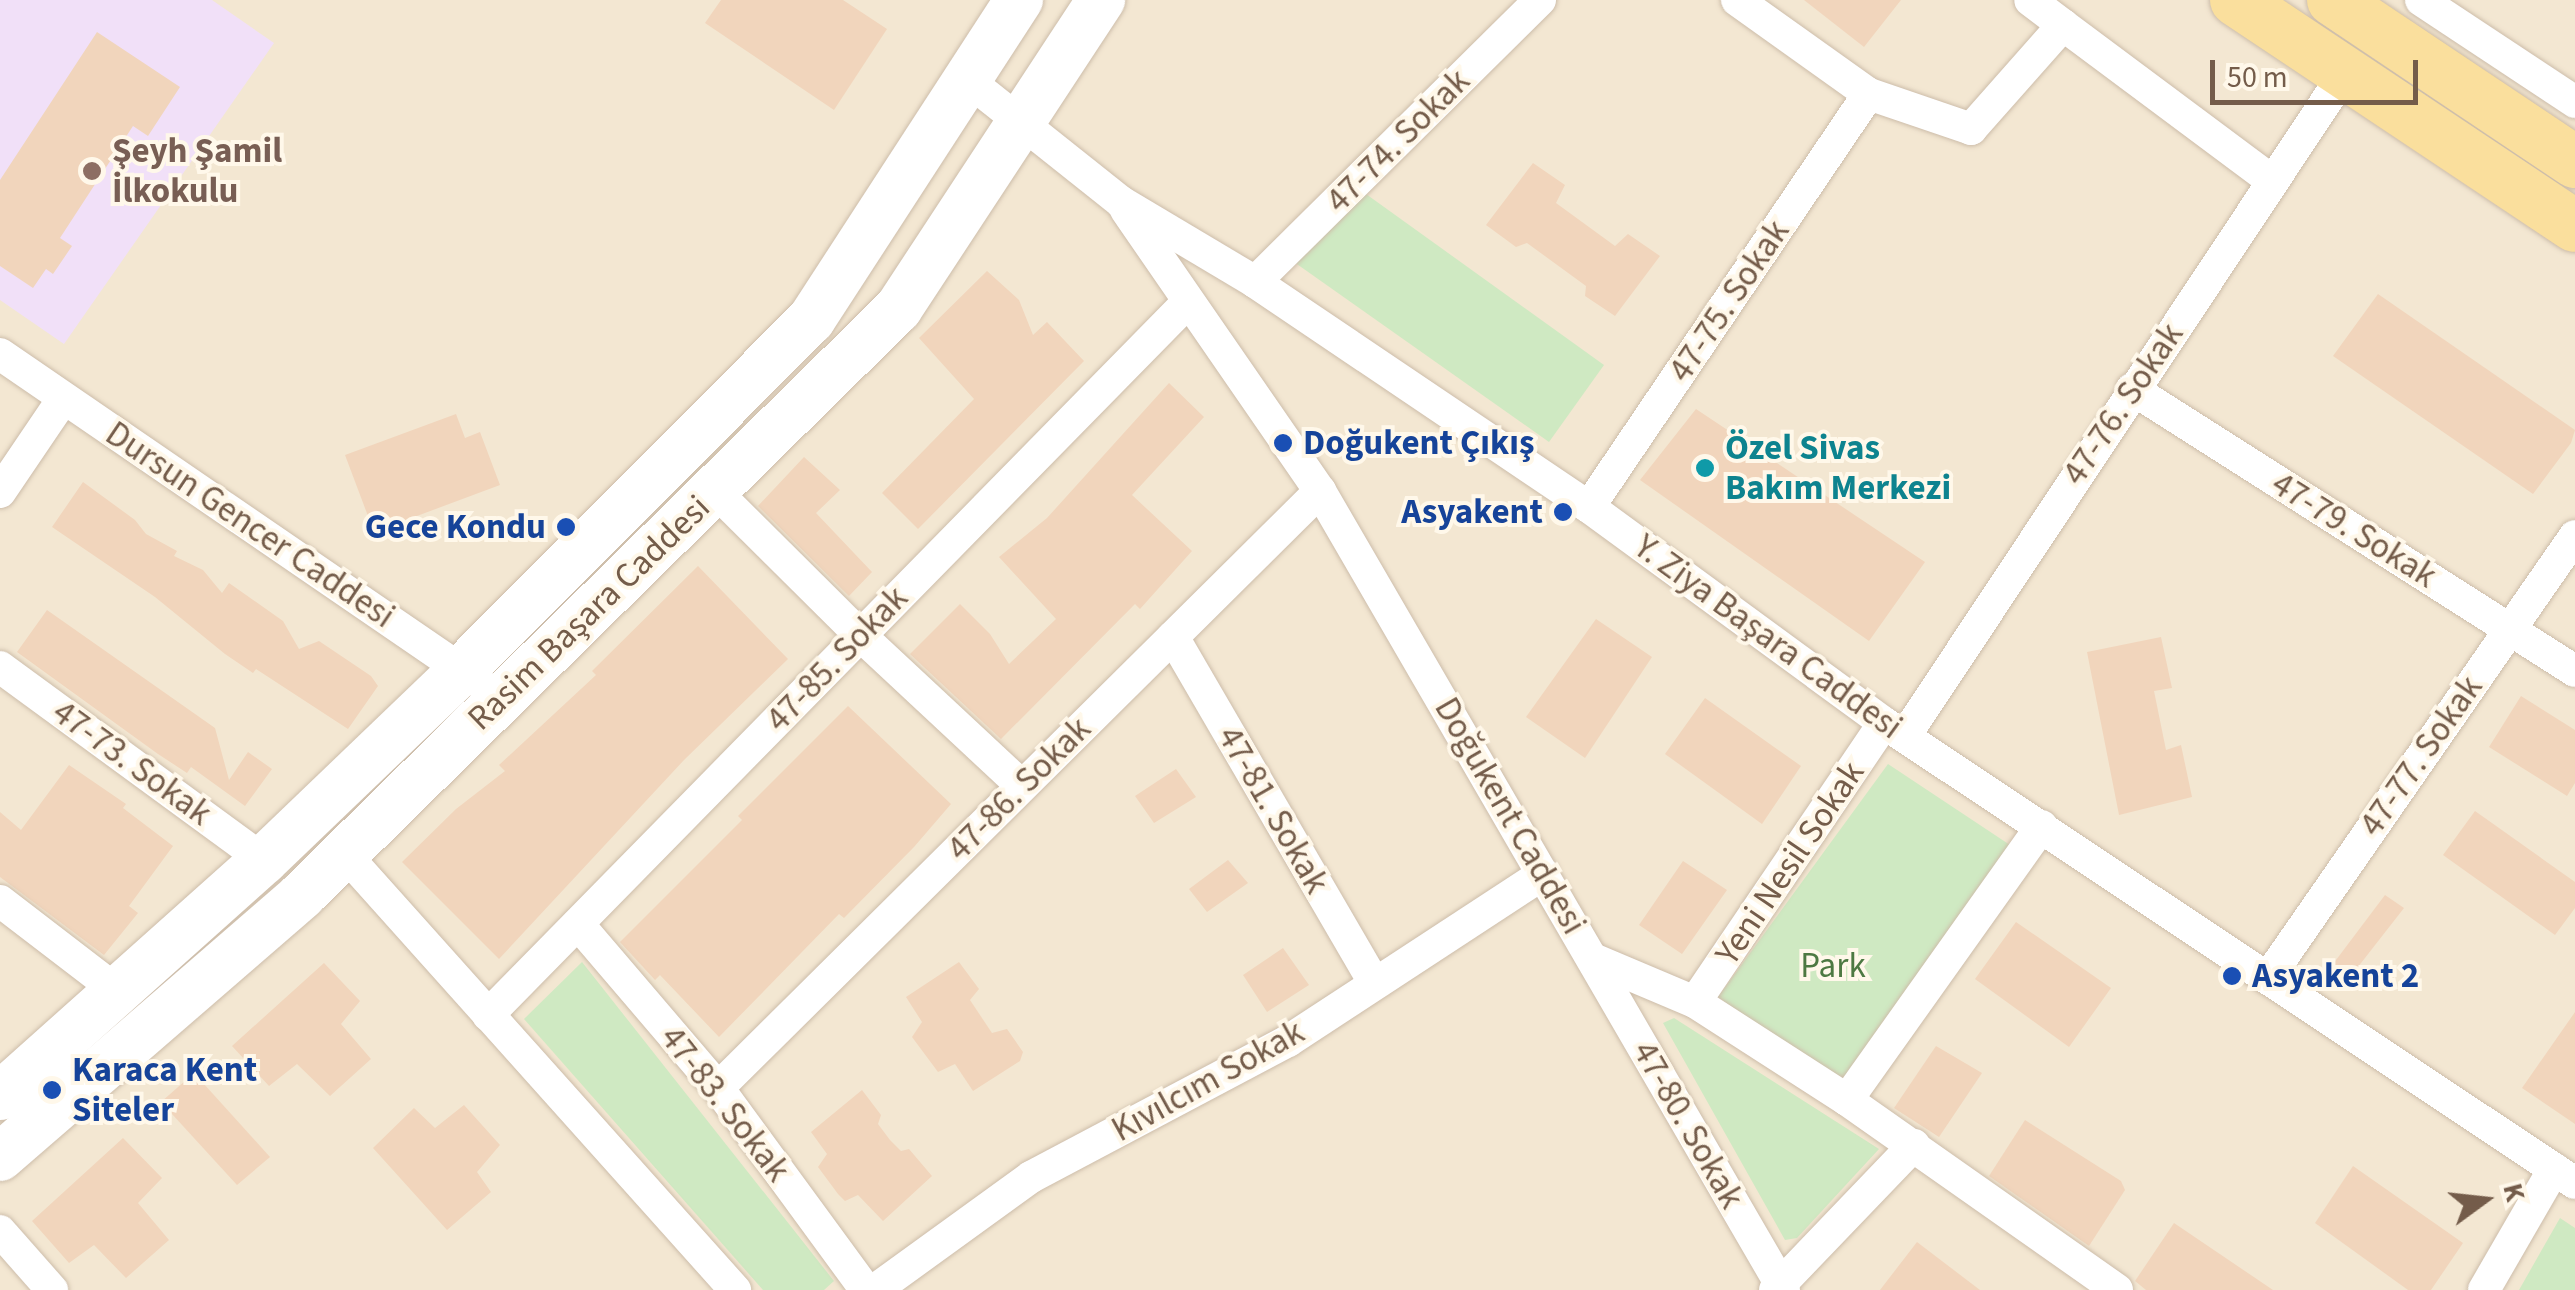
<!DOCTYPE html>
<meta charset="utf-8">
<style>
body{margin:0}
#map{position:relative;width:2575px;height:1290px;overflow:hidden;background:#fcf5e4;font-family:"Source Sans 3",sans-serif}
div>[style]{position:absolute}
.residential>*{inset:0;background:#f3e7d2}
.education>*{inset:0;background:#f1e0f8}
.green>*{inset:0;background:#cfe9c2}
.building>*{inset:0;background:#f1d5bc}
.roads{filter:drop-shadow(0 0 2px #cdbdaa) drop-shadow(0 0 2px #cdbdaa)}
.street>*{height:32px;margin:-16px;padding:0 16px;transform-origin:16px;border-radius:16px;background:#fff}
.secondary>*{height:48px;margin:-24px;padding:0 24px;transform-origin:24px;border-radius:24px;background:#fff}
.primary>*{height:52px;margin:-26px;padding:0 26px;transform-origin:26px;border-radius:26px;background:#fadf9d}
.dots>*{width:28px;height:28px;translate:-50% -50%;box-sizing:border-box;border:5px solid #fff8ea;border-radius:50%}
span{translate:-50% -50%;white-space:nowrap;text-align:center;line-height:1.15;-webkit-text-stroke:8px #fff8ea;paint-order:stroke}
.street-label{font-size:35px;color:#745c4a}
.education-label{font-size:35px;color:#785e54;font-weight:700}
.left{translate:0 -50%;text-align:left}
.transit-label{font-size:35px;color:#164399;font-weight:700}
.right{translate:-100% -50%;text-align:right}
.culture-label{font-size:35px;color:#0d838f;font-weight:700}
.park-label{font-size:35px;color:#4d7942}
.north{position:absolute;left:2435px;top:1150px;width:100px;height:100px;-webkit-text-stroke:8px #fff8ea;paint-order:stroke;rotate:75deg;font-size:28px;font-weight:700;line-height:40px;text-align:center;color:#745c4a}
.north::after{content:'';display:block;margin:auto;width:35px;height:45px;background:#745c4a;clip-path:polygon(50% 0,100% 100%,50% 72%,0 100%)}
.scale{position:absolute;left:2210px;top:60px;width:208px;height:45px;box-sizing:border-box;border:5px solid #745c4a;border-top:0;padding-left:12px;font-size:30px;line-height:35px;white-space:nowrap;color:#745c4a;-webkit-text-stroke:8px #fff8ea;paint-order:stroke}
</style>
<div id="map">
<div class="residential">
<i style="clip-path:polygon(0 0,2575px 0,2575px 1290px,0 1290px)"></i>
</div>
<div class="education">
<i style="clip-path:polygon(0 0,212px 0,274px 43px,64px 344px,0 300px)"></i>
</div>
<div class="green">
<i style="clip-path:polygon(1366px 194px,1604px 365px,1549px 442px,1294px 262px)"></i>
<i style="clip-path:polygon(1888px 764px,2010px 845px,1840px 1086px,1718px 997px)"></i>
<i style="clip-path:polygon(582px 962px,834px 1281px,824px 1290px,763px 1290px,524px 1019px)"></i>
<i style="clip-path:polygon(1674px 1018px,1879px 1149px,1797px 1238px,1785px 1240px,1663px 1023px)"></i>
<i style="clip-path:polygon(2560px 1218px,2575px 1228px,2575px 1290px,2519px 1290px)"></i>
</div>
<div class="building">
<i style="clip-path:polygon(721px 0,843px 0,887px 29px,834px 110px,705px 23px)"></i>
<i style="clip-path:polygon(1804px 0,1901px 0,1864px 47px)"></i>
<i style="clip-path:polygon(97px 32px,180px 87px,148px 136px,133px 126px,60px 238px,72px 246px,53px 274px,46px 269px,33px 288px,0 266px,0 180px)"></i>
<i style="clip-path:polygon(1533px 163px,1565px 185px,1556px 203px,1615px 246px,1628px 234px,1660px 256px,1615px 316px,1585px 296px,1586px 286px,1527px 243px,1516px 247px,1486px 225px)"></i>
<i style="clip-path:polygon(987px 271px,1019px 300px,1033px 335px,1047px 322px,1084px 361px,918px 529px,882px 493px,974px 399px,919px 338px)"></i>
<i style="clip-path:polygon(2378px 294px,2575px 430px,2571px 443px,2533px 494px,2333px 356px)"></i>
<i style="clip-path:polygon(1169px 383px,1204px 417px,1132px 495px,1192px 551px,1140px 609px,1135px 604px,1001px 739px,910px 654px,960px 604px,990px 634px,1009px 664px,1056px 619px,999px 557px,1047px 518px)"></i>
<i style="clip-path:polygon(1696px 409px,1925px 562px,1869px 641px,1640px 480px)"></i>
<i style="clip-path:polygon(456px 414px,465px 438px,480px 432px,500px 485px,374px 532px,345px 455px)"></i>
<i style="clip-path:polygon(804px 457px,840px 490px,816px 513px,872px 572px,849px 596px,758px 506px)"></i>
<i style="clip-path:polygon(83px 482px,135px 520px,146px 534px,177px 551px,174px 556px,203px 570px,222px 593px,229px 583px,283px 621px,299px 649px,319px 641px,371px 676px,378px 686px,348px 729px,256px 669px,253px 673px,225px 654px,155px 597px,52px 527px)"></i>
<i style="clip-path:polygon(698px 566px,788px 659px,684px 760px,499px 959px,402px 862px,456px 809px,505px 771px,499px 765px,596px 675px,592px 671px)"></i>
<i style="clip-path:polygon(47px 610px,215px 728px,229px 780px,248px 752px,272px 769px,245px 806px,191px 767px,187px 773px,158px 754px,17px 652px)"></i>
<i style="clip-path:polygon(1596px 619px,1652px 657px,1585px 758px,1526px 717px)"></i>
<i style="clip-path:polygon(2161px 637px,2172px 688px,2154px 691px,2166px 750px,2181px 745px,2192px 797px,2119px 815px,2087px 652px)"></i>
<i style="clip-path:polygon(2521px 696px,2575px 730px,2575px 783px,2567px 796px,2489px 747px)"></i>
<i style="clip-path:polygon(1705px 698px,1801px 766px,1762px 824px,1665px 754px)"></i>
<i style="clip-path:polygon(848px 706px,951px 804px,914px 847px,844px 918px,839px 914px,719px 1037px,660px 975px,655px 980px,620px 942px,742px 820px,738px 816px)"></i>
<i style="clip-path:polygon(69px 765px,126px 804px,123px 808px,173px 846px,129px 906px,138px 913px,104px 955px,0 877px,0 812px,21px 830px)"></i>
<i style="clip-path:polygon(1176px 769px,1196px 797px,1154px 823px,1135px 796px)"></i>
<i style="clip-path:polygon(2475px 811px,2575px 882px,2575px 908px,2555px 935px,2443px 855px)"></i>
<i style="clip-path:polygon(1228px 860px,1248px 883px,1207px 912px,1189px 889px)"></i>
<i style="clip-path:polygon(1683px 861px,1727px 890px,1682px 954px,1639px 925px)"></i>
<i style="clip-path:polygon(2385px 895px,2404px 908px,2347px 981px,2330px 968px)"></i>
<i style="clip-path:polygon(2016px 922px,2111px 988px,2069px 1047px,1975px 979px)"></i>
<i style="clip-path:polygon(1283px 948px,1309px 985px,1267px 1012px,1243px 975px)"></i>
<i style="clip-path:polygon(959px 962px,979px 989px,970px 1000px,992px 1033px,1007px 1029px,1023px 1052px,1020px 1061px,973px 1091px,955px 1064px,938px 1072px,912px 1037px,922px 1022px,906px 997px)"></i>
<i style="clip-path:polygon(324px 963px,360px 1001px,341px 1024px,371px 1059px,330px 1096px,297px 1064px,269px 1086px,232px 1046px)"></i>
<i style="clip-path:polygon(2575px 1012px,2575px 1124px,2522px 1088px)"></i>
<i style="clip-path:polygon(1936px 1046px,1982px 1073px,1939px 1137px,1894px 1108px)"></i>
<i style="clip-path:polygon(194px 1073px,270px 1157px,237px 1185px,161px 1102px)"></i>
<i style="clip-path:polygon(862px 1090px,881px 1115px,878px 1124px,890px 1140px,901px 1151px,909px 1149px,932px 1176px,883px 1221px,858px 1195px,845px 1201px,838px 1194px,818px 1167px,827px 1154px,811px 1132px)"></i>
<i style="clip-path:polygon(464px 1105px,500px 1145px,477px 1172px,491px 1192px,447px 1230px,373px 1148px,414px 1108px,435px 1128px)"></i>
<i style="clip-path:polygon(2025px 1120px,2121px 1181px,2125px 1190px,2089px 1246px,1989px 1176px)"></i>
<i style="clip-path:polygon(123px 1138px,162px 1178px,138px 1203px,169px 1240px,126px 1278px,94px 1245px,69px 1263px,32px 1221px)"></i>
<i style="clip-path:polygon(2353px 1166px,2463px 1243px,2431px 1290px,2408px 1290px,2315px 1223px)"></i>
<i style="clip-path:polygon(2174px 1223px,2273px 1290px,2146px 1290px,2135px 1281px)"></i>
<i style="clip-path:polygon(1917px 1242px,1980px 1290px,1880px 1290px)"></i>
</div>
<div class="roads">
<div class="street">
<i style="left:1737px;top:0;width:162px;rotate:35.5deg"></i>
<i style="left:1869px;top:94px;width:108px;rotate:18.9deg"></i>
<i style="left:1971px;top:129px;width:139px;rotate:-48.5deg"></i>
<i style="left:2063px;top:25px;width:41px;rotate:-142.9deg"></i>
<i style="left:2421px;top:0;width:185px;rotate:33.5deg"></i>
<i style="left:2063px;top:25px;width:261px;rotate:36.7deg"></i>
<i style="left:969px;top:81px;width:194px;rotate:38.5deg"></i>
<i style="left:1121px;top:202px;width:156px;rotate:30.8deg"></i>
<i style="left:1255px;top:282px;width:403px;rotate:34deg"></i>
<i style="left:1589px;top:507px;width:366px;rotate:36.2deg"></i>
<i style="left:1884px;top:723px;width:830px;rotate:33.65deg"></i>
<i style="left:1126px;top:210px;width:341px;rotate:55.4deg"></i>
<i style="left:1320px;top:491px;width:924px;rotate:59.86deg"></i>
<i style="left:1255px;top:282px;width:401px;rotate:-44.7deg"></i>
<i style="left:0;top:354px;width:581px;rotate:34.4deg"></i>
<i style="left:2132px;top:389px;width:525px;rotate:32.48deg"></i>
<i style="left:715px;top:491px;width:204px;rotate:44.8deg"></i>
<i style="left:860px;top:635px;width:221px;rotate:43deg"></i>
<i style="left:0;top:492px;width:112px;rotate:-55.9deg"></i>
<i style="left:1589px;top:507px;width:499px;rotate:-55.9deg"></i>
<i style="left:1173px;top:637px;width:399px;rotate:59.8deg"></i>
<i style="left:0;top:667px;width:327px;rotate:36.2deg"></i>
<i style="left:1905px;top:736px;width:796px;rotate:-56.43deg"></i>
<i style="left:343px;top:852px;width:588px;rotate:48.17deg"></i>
<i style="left:0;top:901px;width:146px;rotate:37.5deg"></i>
<i style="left:578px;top:924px;width:216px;rotate:49.5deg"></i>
<i style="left:718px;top:1088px;width:250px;rotate:53.8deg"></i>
<i style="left:1593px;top:959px;width:111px;rotate:22.9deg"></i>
<i style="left:1695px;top:1002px;width:181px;rotate:32.8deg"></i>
<i style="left:1847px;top:1100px;width:330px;rotate:35.1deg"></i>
<i style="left:2268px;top:978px;width:538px;rotate:-55.22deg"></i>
<i style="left:1695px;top:1002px;width:337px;rotate:-55.9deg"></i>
<i style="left:488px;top:1015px;width:998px;rotate:-45.53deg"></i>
<i style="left:718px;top:1088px;width:848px;rotate:-44.76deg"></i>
<i style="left:1847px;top:1100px;width:336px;rotate:-54.6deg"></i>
<i style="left:0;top:1231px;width:79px;rotate:48.6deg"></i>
<i style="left:875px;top:1290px;width:193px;rotate:-35.9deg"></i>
<i style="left:1031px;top:1177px;width:291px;rotate:-27.9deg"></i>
<i style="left:1288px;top:1041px;width:305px;rotate:-33.2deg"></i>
<i style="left:1775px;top:1290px;width:201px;rotate:-46.2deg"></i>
<i style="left:2484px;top:1290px;width:140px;rotate:-60deg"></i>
</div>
<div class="secondary">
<i style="left:0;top:1096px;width:354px;rotate:-41.8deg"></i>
<i style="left:264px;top:860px;width:276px;rotate:-43.8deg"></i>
<i style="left:463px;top:669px;width:493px;rotate:-45.1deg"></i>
<i style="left:811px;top:320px;width:382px;rotate:-57deg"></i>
<i style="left:0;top:1157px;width:400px;rotate:-40.9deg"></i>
<i style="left:302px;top:895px;width:836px;rotate:-44.52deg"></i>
<i style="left:898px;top:309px;width:370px;rotate:-56.7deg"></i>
</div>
<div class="primary">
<i style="left:2236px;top:0;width:407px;rotate:33.7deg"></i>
<i style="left:2333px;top:0;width:291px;rotate:33.8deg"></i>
</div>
</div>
<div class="dots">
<i style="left:92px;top:171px;background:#8d6e63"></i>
<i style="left:1283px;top:443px;background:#1a4fb4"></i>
<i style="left:1705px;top:468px;background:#0f9aa8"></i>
<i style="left:1563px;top:512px;background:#1a4fb4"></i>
<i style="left:566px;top:527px;background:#1a4fb4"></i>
<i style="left:2232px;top:976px;background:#1a4fb4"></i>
<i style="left:52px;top:1090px;background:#1a4fb4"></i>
</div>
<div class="street-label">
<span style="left:1398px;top:141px;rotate:-45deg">47-74. Sokak</span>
<span style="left:1729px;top:301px;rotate:-56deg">47-75. Sokak</span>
<span style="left:2123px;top:404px;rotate:-56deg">47-76. Sokak</span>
<span style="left:250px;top:525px;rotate:34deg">Dursun Gencer Caddesi</span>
<span style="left:2354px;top:530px;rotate:32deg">47-79. Sokak</span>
<span style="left:589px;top:613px;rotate:-44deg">Rasim Başara Caddesi</span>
<span style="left:1768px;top:637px;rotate:36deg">Y. Ziya Başara Caddesi</span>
<span style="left:837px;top:659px;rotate:-46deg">47-85. Sokak</span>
<span style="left:2421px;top:756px;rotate:-55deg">47-77. Sokak</span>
<span style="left:132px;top:763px;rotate:36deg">47-73. Sokak</span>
<span style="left:1019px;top:789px;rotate:-45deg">47-86. Sokak</span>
<span style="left:1273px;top:810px;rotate:60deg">47-81. Sokak</span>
<span style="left:1510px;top:816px;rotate:60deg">Doğukent Caddesi</span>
<span style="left:1790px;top:863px;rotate:-56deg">Yeni Nesil Sokak</span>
<span style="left:1208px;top:1081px;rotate:-29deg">Kıvılcım Sokak</span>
<span style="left:725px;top:1104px;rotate:52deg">47-83. Sokak</span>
<span style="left:1688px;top:1125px;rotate:60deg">47-80. Sokak</span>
</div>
<div class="education-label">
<span class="left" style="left:112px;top:171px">Şeyh Şamil<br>İlkokulu</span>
</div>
<div class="transit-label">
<span class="left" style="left:1303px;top:443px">Doğukent Çıkış</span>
<span class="right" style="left:1543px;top:512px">Asyakent</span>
<span class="right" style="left:546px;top:527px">Gece Kondu</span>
<span class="left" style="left:2252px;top:976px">Asyakent 2</span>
<span class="left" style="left:72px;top:1090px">Karaca Kent<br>Siteler</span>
</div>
<div class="culture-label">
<span class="left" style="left:1725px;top:468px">Özel Sivas<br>Bakım Merkezi</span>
</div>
<div class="park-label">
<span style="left:1833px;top:966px">Park</span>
</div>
<div class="north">K</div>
<div class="scale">50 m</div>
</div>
